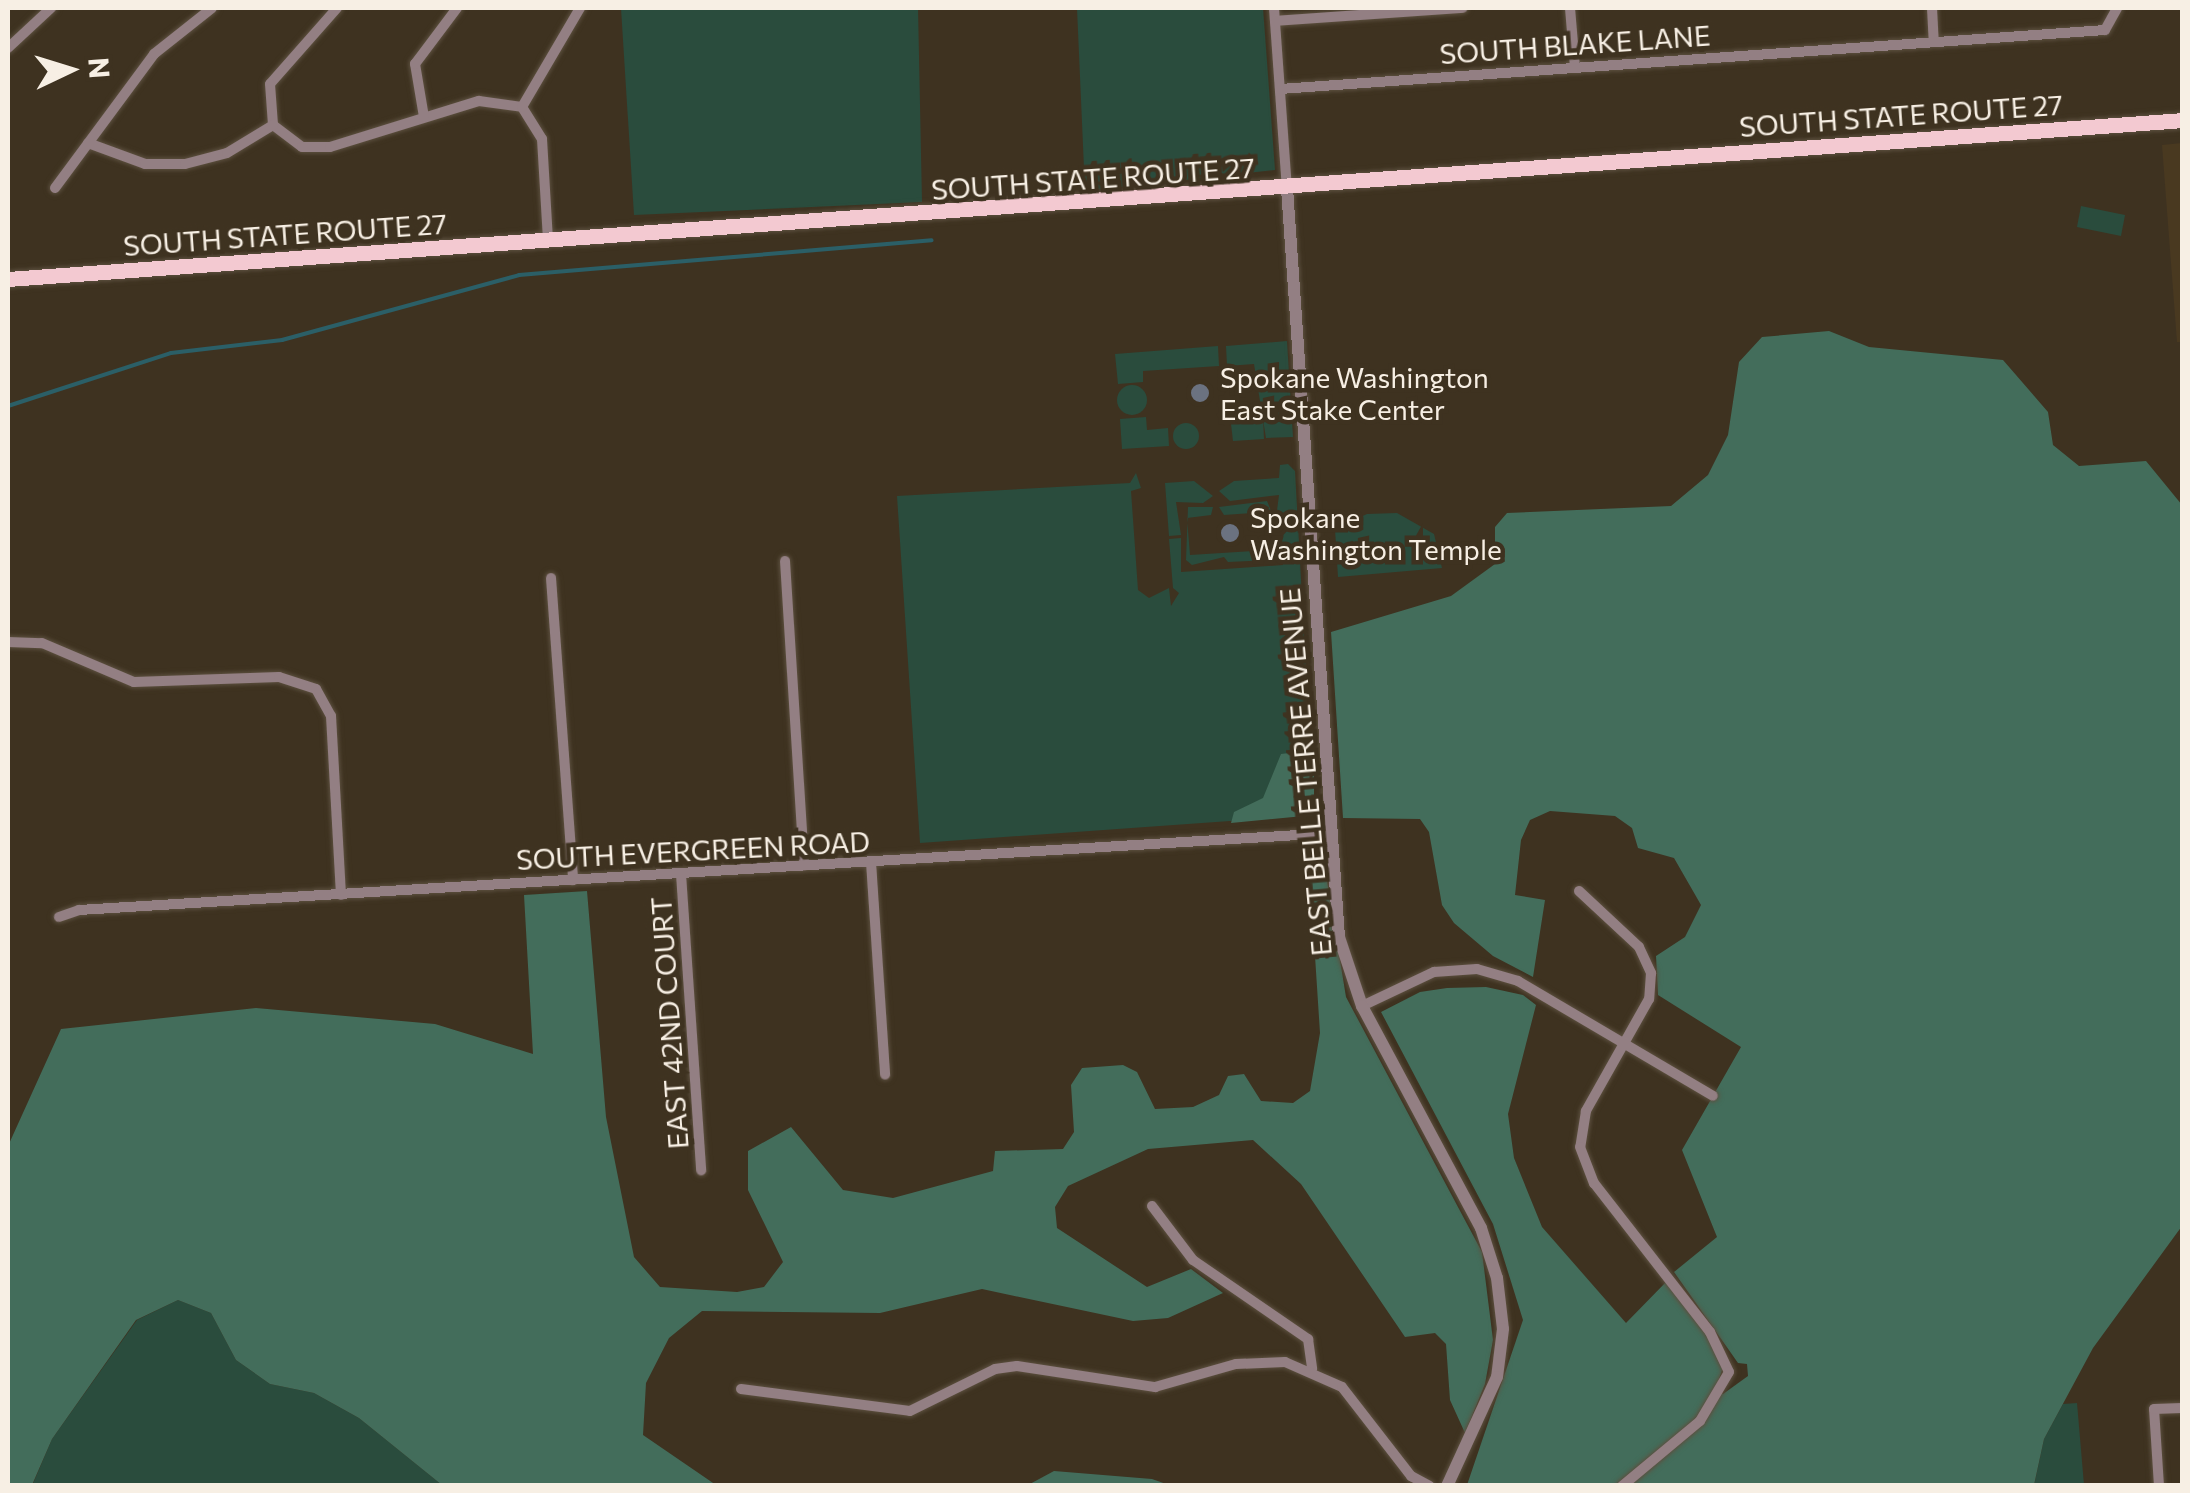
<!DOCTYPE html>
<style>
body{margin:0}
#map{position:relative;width:2190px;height:1493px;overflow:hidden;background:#3e3220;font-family:Commissioner,sans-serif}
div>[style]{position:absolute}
.built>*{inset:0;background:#493920}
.green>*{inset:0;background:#2a4c3d}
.round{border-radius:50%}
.forest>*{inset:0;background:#436d5b}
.stream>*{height:4px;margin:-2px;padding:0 2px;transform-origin:2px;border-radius:2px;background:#2b5f67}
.roads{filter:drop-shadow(0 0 2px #5c503f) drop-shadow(0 0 2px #5c503f)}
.minor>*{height:10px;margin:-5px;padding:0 5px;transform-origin:5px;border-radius:5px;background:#937f83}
.tertiary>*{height:12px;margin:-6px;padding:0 6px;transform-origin:6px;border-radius:6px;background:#937f83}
.primary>*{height:15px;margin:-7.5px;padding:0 7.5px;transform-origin:7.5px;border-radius:7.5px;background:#f3c9d1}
.dots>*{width:28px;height:28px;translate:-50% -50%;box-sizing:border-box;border:5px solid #3e3220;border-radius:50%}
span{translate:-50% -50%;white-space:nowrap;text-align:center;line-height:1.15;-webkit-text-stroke:9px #3e3220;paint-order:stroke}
.street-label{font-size:28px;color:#f7efe4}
.poi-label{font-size:28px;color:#f7efe4}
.left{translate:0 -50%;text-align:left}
.frame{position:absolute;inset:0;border:10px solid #f7efe4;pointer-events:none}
.north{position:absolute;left:20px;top:20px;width:100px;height:100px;-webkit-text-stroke:8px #3e3220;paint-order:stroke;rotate:86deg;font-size:28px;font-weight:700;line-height:40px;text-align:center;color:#f7efe4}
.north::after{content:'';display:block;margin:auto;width:35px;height:45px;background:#f7efe4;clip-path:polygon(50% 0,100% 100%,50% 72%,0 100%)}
</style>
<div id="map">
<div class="built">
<i style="clip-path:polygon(2182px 143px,2182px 342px,2177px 342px,2162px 145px)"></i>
</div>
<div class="green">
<i style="clip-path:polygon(621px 8px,918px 8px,922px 202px,634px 215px)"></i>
<i style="clip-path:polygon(1077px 8px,1263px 8px,1275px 170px,1085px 191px)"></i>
<i style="clip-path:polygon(2081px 206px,2125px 215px,2121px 236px,2077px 227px)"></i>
<i style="clip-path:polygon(1287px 341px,1293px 437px,1266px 438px,1254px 364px,1227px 366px,1226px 346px)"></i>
<i style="clip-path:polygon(1218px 346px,1219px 366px,1143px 371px,1143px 382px,1118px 384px,1115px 354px)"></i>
<i class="round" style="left:1117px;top:385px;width:30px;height:30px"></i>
<i style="clip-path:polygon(1146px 417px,1147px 430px,1168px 428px,1169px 446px,1122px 449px,1120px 419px)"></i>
<i style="clip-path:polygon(1263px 418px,1264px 439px,1233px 441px,1231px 424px)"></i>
<i class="round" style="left:1173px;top:423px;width:26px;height:26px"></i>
<i style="clip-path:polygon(1288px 464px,1295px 471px,1314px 815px,920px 843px,897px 496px,1130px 483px,1136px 473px,1141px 488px,1131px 491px,1138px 590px,1149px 598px,1169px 588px,1171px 606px,1179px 593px,1173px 588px,1169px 539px,1181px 538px,1181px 572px,1283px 565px,1278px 541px,1288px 530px,1276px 518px,1279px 495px,1230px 501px,1219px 491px,1234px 481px,1279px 478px,1280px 465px)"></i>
<i style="clip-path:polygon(1194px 481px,1213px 496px,1203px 503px,1176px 502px,1181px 535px,1169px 536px,1165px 483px)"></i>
<i style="clip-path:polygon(1267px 501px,1274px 518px,1268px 522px,1266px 512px,1224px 515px,1219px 507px)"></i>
<i style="clip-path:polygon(1188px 507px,1213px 507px,1211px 515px,1187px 518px,1190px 555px,1269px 550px,1269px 540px,1276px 553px,1271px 560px,1228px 562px,1224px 557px,1192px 565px,1186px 560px)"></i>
<i style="clip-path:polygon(1397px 513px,1434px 534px,1442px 568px,1338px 577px,1335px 529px,1367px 514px)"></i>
<i style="clip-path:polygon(178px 1300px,211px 1313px,236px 1360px,270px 1384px,314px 1393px,359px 1418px,442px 1485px,32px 1486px,52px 1439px,137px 1320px)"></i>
<i style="clip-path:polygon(2077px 1403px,2084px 1485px,2034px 1486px,2044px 1439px,2063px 1404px)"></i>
</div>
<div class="forest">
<i style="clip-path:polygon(1829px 331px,1869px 347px,2003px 360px,2048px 412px,2053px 445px,2079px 466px,2146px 461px,2182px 505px,2182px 1226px,2093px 1348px,2044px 1439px,2034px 1485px,1467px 1485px,1523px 1320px,1493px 1224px,1381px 1012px,1420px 992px,1447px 988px,1486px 987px,1523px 995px,1536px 1005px,1508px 1114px,1514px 1158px,1542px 1227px,1626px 1323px,1666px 1282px,1719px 1351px,1723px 1367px,1716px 1388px,1723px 1394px,1748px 1376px,1747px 1364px,1738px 1363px,1674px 1272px,1717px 1237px,1682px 1150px,1741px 1047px,1658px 995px,1656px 956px,1685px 937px,1701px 905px,1674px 858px,1638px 848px,1632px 828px,1615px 816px,1550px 811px,1530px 820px,1521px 840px,1515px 895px,1545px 900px,1533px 977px,1493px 956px,1454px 923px,1442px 905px,1429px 832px,1420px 819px,1343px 818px,1331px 632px,1451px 596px,1495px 564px,1495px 527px,1507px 513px,1671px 506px,1708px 475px,1728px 435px,1739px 362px,1762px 337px)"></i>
<i style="clip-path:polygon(1314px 750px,1314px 815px,1231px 823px,1234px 812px,1263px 798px,1281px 754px)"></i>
<i style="clip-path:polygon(1308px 848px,1325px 868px,1346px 997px,1482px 1252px,1493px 1340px,1485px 1384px,1465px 1433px,1450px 1400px,1446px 1344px,1435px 1333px,1405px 1337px,1301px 1184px,1253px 1140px,1148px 1149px,1068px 1186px,1055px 1207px,1057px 1228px,1147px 1287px,1191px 1269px,1223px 1293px,1168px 1318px,1133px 1321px,982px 1289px,880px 1313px,702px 1311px,669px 1338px,646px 1383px,643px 1435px,716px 1485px,442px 1485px,359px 1418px,314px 1393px,270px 1384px,236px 1360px,211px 1313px,178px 1300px,136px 1320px,52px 1439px,32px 1485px,8px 1486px,8px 1146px,61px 1029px,256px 1008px,435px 1024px,533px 1054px,524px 895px,587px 891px,606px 1117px,634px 1257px,660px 1287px,737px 1292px,764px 1287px,783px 1262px,748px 1190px,748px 1151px,791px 1127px,843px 1190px,893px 1198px,993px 1171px,995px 1151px,1063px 1149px,1074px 1132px,1071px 1085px,1082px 1068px,1123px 1065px,1137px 1072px,1155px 1109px,1193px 1107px,1219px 1095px,1228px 1076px,1244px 1074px,1261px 1101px,1293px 1103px,1310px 1091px,1320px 1033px)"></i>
<i style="clip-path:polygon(1054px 1471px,1152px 1479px,1169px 1485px,1028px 1485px)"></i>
</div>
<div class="stream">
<i style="left:8px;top:406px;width:171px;rotate:-18deg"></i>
<i style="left:171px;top:353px;width:112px;rotate:-6.7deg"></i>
<i style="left:282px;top:340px;width:246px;rotate:-15.3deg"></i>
<i style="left:519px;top:275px;width:414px;rotate:-4.8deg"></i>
</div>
<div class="roads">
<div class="minor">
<i style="left:337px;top:8px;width:101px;rotate:131.4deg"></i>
<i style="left:270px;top:84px;width:41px;rotate:85.8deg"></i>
<i style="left:273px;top:125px;width:36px;rotate:37deg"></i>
<i style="left:302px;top:147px;width:28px"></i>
<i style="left:330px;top:147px;width:156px;rotate:-17.2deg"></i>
<i style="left:479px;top:101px;width:43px;rotate:7.9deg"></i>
<i style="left:522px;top:107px;width:38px;rotate:58deg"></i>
<i style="left:542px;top:139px;width:102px;rotate:86.6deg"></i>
<i style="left:1274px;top:8px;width:180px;rotate:85.9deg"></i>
<i style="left:1570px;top:8px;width:59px;rotate:85.2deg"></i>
<i style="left:1932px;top:8px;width:33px;rotate:87deg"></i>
<i style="left:1275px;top:21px;width:188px;rotate:-4deg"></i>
<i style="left:8px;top:48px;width:59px;rotate:-42.9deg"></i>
<i style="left:1280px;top:89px;width:827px;rotate:-4.09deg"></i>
<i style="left:2105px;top:30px;width:25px;rotate:-61deg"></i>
<i style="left:522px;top:107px;width:115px;rotate:-59.6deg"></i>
<i style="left:424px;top:117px;width:54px;rotate:-99.6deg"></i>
<i style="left:415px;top:64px;width:70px;rotate:-53.1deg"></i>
<i style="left:88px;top:143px;width:61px;rotate:20.2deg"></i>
<i style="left:145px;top:164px;width:40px"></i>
<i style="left:185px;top:164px;width:43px;rotate:-14.7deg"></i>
<i style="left:227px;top:153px;width:54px;rotate:-31.3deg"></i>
<i style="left:55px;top:188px;width:167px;rotate:-53.5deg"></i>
<i style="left:154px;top:54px;width:74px;rotate:-38.4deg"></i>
<i style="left:785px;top:561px;width:305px;rotate:86.4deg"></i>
<i style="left:551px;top:578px;width:303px;rotate:85.8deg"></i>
<i style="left:8px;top:642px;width:34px;rotate:2deg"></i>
<i style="left:42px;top:643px;width:100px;rotate:23deg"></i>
<i style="left:134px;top:682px;width:145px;rotate:-2deg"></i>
<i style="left:279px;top:677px;width:39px;rotate:18deg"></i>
<i style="left:316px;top:689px;width:31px;rotate:61deg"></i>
<i style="left:331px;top:716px;width:179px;rotate:86.8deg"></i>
<i style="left:871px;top:862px;width:213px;rotate:86.2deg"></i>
<i style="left:681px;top:874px;width:297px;rotate:86.1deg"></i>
<i style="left:1579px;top:891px;width:82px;rotate:43deg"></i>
<i style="left:1639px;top:947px;width:29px;rotate:65deg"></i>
<i style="left:1651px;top:973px;width:26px;rotate:94deg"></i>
<i style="left:1649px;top:999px;width:129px;rotate:119.4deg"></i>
<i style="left:1586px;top:1111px;width:36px;rotate:99deg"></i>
<i style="left:1580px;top:1147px;width:39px;rotate:69deg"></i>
<i style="left:1594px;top:1183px;width:189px;rotate:52.1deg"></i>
<i style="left:1710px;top:1332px;width:44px;rotate:64.6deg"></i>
<i style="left:1729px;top:1372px;width:57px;rotate:120.6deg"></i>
<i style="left:1700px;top:1421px;width:102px;rotate:140.2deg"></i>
<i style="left:59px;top:917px;width:21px;rotate:-19deg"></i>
<i style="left:79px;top:910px;width:1254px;rotate:-3.52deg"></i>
<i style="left:1362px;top:1006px;width:80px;rotate:-25.3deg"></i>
<i style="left:1434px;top:972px;width:43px;rotate:-4deg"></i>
<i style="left:1477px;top:969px;width:43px;rotate:16.3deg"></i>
<i style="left:1518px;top:981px;width:226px;rotate:30.5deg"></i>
<i style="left:1152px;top:1206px;width:68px;rotate:52.8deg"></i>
<i style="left:1193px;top:1260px;width:140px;rotate:34.5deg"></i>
<i style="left:1308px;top:1339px;width:30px;rotate:82deg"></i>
<i style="left:741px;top:1389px;width:170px;rotate:7.4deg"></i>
<i style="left:910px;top:1411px;width:95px;rotate:-26.3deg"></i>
<i style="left:995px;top:1369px;width:22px;rotate:-8deg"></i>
<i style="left:1017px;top:1366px;width:140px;rotate:8.7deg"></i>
<i style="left:1155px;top:1387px;width:84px;rotate:-15.9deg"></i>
<i style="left:1236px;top:1364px;width:49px;rotate:-2.3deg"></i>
<i style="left:1285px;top:1362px;width:62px;rotate:23.7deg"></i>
<i style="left:1342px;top:1387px;width:113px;rotate:52.2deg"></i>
<i style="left:1411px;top:1476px;width:21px;rotate:28deg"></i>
<i style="left:2159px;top:1486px;width:77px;rotate:-93.7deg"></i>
<i style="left:2154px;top:1409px;width:28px;rotate:-2deg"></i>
</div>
<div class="tertiary">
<i style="left:1287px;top:188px;width:751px;rotate:86.03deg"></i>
<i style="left:1339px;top:937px;width:73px;rotate:71.6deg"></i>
<i style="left:1362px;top:1006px;width:252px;rotate:61.8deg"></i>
<i style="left:1481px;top:1228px;width:52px;rotate:72.3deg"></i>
<i style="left:1497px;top:1278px;width:51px;rotate:83.3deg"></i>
<i style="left:1503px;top:1329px;width:48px;rotate:97.1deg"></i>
<i style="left:1497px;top:1377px;width:120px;rotate:114.6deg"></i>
</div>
<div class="primary">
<i style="left:8px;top:279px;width:2180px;rotate:-4.18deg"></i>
</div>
</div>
<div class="dots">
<i style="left:1200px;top:393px;background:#6b7280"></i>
<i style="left:1230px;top:533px;background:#6b7280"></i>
</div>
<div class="street-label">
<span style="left:1575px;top:44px;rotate:-4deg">SOUTH BLAKE LANE</span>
<span style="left:1901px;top:115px;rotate:-4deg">SOUTH STATE ROUTE 27</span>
<span style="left:1093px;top:178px;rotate:-4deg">SOUTH STATE ROUTE 27</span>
<span style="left:285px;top:234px;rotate:-4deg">SOUTH STATE ROUTE 27</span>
<span style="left:1305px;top:772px;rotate:-95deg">EAST BELLE TERRE AVENUE</span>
<span style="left:693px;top:850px;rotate:-3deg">SOUTH EVERGREEN ROAD</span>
<span style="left:669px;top:1023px;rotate:-94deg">EAST 42ND COURT</span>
</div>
<div class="poi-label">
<span class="left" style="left:1220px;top:393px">Spokane Washington<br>East Stake Center</span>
<span class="left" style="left:1250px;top:533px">Spokane<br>Washington Temple</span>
</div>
<div class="frame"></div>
<div class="north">N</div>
</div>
